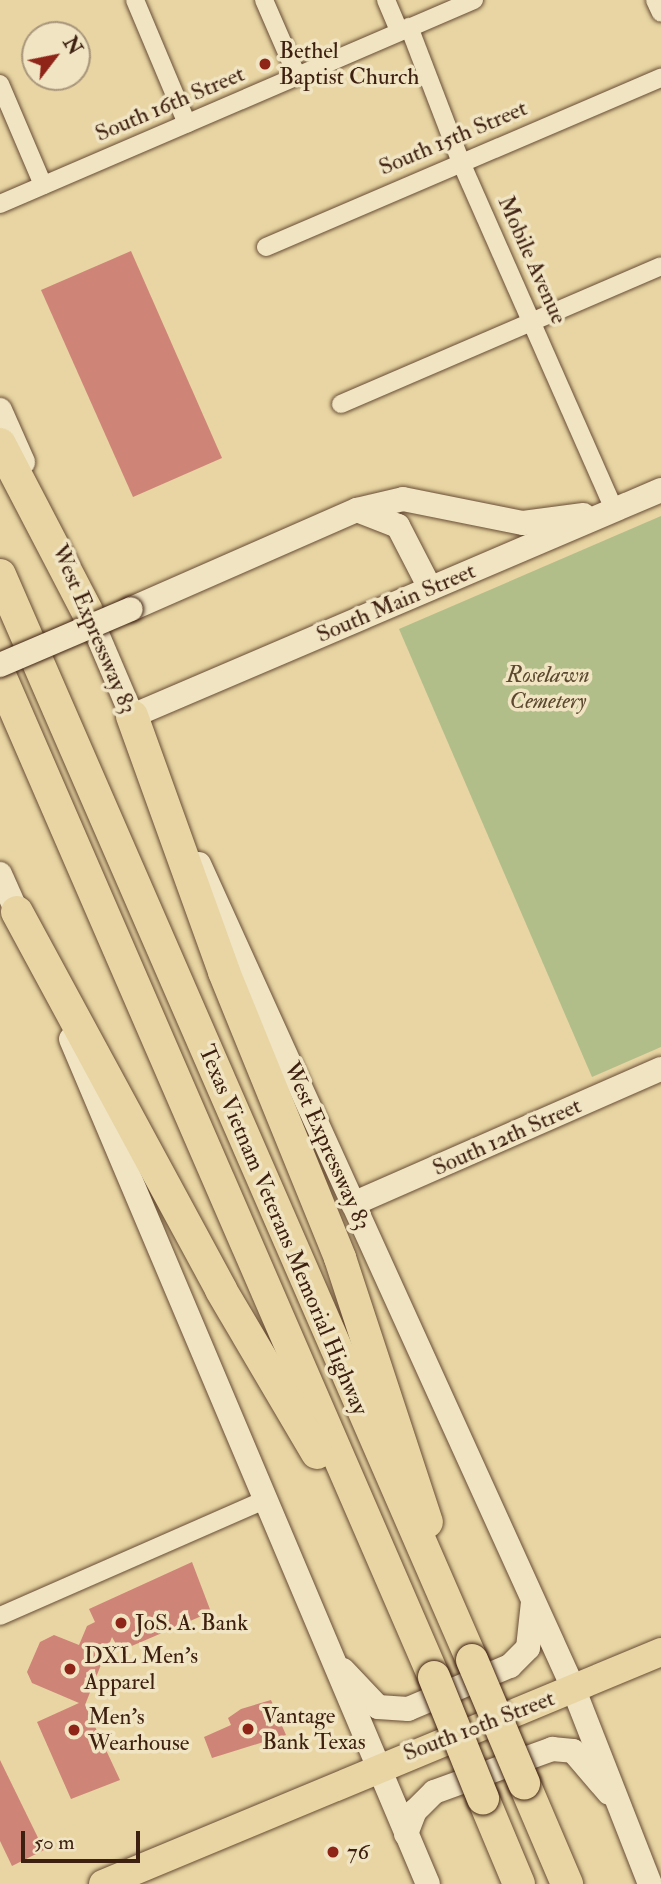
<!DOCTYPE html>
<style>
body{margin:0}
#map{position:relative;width:661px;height:1884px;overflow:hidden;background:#e8d5a3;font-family:"IM FELL Double Pica",serif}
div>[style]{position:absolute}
.green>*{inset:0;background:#b2be89}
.building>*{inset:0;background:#cf8478}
.roads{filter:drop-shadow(0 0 2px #684d35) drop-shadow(0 0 2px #684d35)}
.street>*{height:18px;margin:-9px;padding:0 9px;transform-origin:9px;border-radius:9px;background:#f0e4c3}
.secondary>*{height:24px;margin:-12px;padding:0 12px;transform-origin:12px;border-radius:12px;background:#f0e4c3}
.primary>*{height:28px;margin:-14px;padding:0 14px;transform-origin:14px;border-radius:14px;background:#e8d5a3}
.highway>*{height:32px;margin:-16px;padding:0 16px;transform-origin:16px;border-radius:16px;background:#e8d5a3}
.bridges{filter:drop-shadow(0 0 2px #3e2010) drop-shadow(0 0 2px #3e2010)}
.secondary-bridge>*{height:24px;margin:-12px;padding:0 12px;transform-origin:12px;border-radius:12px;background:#f0e4c3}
.highway-bridge>*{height:32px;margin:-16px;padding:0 16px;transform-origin:16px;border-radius:16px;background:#e8d5a3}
.dots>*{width:19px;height:19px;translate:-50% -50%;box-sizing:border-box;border:4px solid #f0e4c3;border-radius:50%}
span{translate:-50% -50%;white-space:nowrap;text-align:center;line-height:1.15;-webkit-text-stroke:7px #f0e4c3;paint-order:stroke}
.poi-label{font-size:23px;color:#3e2010}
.left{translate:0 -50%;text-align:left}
.street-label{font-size:23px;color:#3e2010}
.park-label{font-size:23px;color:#5b482e;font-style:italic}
.north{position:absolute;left:21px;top:21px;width:70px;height:70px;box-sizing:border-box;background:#f0e4c3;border:2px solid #a9967b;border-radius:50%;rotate:58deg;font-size:19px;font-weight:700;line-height:28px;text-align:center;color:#3e2010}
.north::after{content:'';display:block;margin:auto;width:24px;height:32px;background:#8f2418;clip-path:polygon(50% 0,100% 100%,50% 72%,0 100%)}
.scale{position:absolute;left:21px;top:1831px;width:119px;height:32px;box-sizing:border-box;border:4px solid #3e2010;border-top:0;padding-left:9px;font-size:21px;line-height:24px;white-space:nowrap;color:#3e2010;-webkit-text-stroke:5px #f0e4c3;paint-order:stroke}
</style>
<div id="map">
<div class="green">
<i style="clip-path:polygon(661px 516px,661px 1047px,592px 1077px,399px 629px)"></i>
</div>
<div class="building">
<i style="clip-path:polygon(131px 251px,222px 458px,133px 497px,41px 290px)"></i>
<i style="clip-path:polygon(192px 1562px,211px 1612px,120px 1651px,112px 1637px,85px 1705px,120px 1780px,71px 1799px,37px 1722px,79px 1703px,32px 1683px,27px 1672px,40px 1642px,54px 1635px,79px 1645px,87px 1626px,95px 1622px,89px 1609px)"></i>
<i style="clip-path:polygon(271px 1700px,286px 1735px,212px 1758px,204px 1737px,231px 1725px,228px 1718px,241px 1709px)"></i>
<i style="clip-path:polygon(0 1760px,44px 1850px,12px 1866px,0 1841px)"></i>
</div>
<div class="roads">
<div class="street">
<i style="left:135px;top:0;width:134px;rotate:67.2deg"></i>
<i style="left:264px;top:0;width:83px;rotate:66.5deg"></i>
<i style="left:386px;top:0;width:34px;rotate:67deg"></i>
<i style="left:655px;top:0;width:14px;rotate:65deg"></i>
<i style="left:409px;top:27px;width:142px;rotate:69deg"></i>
<i style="left:460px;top:160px;width:384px;rotate:66.2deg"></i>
<i style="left:0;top:84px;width:110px;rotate:66.9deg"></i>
<i style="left:0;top:204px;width:516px;rotate:-23.29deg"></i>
<i style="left:266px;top:247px;width:430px;rotate:-23.2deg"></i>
<i style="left:341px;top:404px;width:348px;rotate:-23.3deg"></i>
<i style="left:0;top:1616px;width:291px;rotate:-23.7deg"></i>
</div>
<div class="secondary">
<i style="left:0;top:410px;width:57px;rotate:66.1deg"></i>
<i style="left:357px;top:510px;width:44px;rotate:21.3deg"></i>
<i style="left:398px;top:526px;width:70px;rotate:62.7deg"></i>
<i style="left:86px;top:608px;width:135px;rotate:66.9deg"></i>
<i style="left:131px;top:609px;width:247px;rotate:-23.7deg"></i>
<i style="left:357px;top:510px;width:47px;rotate:-13.4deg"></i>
<i style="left:403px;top:499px;width:122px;rotate:11.3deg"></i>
<i style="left:523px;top:523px;width:61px;rotate:-7.6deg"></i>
<i style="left:132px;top:716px;width:575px;rotate:-23.13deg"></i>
<i style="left:199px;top:864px;width:907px;rotate:65.58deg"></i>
<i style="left:574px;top:1690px;width:208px;rotate:68.6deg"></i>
<i style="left:0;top:874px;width:59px;rotate:66deg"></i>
<i style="left:71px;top:1039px;width:917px;rotate:67.1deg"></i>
<i style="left:353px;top:1204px;width:336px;rotate:-23.7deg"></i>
<i style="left:343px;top:1670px;width:51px;rotate:46.6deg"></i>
<i style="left:378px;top:1707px;width:30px;rotate:4deg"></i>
<i style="left:408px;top:1709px;width:111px;rotate:-22.9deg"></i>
<i style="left:510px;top:1666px;width:25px;rotate:-45deg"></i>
<i style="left:528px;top:1648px;width:46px;rotate:-83.8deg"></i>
<i style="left:406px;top:1834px;width:25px;rotate:-69deg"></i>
<i style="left:415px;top:1811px;width:27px;rotate:-45deg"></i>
<i style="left:434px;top:1792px;width:126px;rotate:-20deg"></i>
<i style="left:552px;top:1749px;width:21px;rotate:5deg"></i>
<i style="left:573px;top:1751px;width:55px;rotate:49.4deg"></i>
</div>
<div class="primary">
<i style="left:103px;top:1884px;width:604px;rotate:-22.58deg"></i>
</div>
<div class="highway">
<i style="left:0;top:444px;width:188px;rotate:62.5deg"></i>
<i style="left:0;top:575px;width:1183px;rotate:66.49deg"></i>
<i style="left:0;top:675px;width:1092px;rotate:66.58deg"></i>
<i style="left:132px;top:716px;width:272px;rotate:70.2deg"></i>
<i style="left:224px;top:972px;width:309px;rotate:67.9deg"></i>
<i style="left:340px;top:1258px;width:278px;rotate:71.8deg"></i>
<i style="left:17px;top:912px;width:430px;rotate:61.6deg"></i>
<i style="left:221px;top:1290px;width:189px;rotate:59.5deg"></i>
<i style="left:524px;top:1783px;width:110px;rotate:66.9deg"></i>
<i style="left:483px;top:1798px;width:93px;rotate:67.3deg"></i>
</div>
</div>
<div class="bridges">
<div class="secondary-bridge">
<i style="left:0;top:665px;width:142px;rotate:-23.1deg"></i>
</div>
<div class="highway-bridge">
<i style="left:472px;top:1660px;width:134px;rotate:67.1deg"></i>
<i style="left:434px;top:1677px;width:131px;rotate:68deg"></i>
</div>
</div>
<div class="dots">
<i style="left:265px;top:64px;background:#8f2418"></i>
<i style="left:121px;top:1623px;background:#8f2418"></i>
<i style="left:70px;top:1669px;background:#8f2418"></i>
<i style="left:248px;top:1729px;background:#8f2418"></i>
<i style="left:74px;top:1730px;background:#8f2418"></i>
<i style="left:333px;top:1852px;background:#8f2418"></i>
</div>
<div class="poi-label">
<span class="left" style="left:279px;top:64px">Bethel<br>Baptist Church</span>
<span class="left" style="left:135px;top:1623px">JoS. A. Bank</span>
<span class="left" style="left:84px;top:1669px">DXL Men's<br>Apparel</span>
<span class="left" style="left:262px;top:1729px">Vantage<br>Bank Texas</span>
<span class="left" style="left:88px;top:1730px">Men's<br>Wearhouse</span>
<span class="left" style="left:347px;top:1852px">76</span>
</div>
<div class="street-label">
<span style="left:170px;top:104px;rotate:-23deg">South 16th Street</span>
<span style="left:453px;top:138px;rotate:-23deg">South 15th Street</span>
<span style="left:532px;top:260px;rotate:66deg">Mobile Avenue</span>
<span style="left:396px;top:603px;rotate:-23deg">South Main Street</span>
<span style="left:94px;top:629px;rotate:67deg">West Expressway 83</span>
<span style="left:507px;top:1137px;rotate:-24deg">South 12th Street</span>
<span style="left:327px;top:1146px;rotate:66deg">West Expressway 83</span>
<span style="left:283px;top:1230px;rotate:67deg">Texas Vietnam Veterans Memorial Highway</span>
<span style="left:479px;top:1726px;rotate:-21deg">South 10th Street</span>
</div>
<div class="park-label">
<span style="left:548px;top:688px">Roselawn<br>Cemetery</span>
</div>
<div class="north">N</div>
<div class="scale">50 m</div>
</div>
